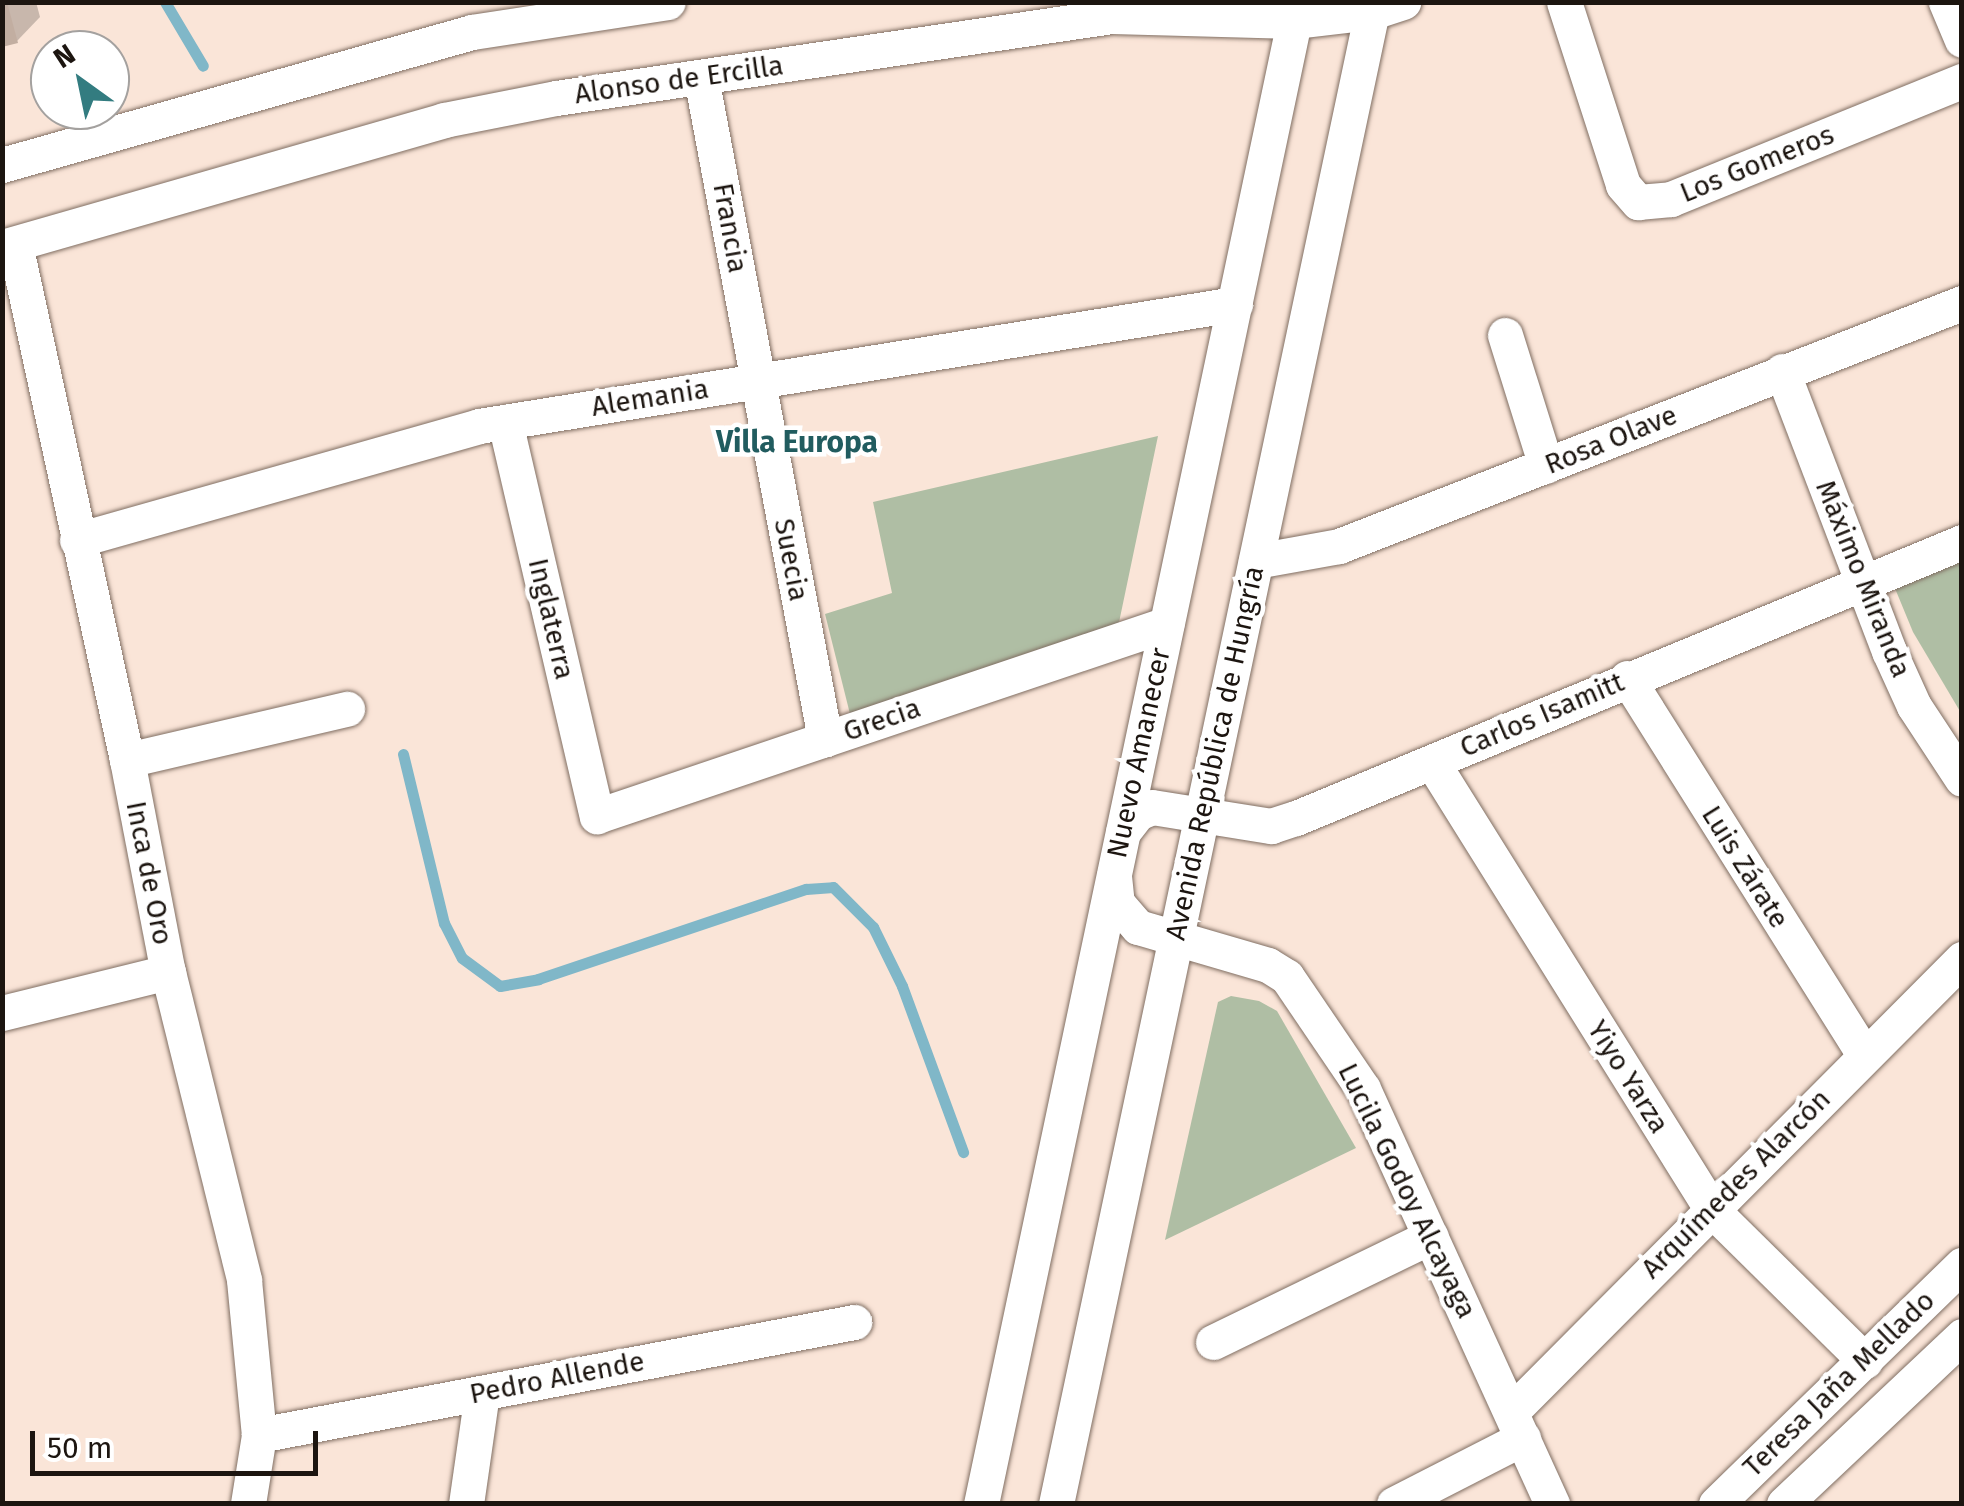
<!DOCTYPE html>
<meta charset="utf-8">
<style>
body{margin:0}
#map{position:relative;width:1964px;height:1506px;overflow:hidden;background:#fae5d8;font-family:"Fira Sans",sans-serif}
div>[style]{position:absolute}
.green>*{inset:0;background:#afbea4}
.shadow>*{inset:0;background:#0003}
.stream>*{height:11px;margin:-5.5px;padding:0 5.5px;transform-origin:5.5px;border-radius:5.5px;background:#80b7c8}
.building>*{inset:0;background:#c2aea1}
.roads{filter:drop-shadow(0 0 2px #806e62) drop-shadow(0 0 2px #806e62)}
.minor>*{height:35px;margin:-17.5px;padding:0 17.5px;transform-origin:17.5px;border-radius:17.5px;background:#fff}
span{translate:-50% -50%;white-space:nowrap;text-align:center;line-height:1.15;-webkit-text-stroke:9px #fff;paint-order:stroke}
.street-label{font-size:28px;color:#1c1510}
.neighbourhood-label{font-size:30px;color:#215c5f;font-weight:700}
.frame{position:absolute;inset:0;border:5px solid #1c1510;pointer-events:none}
.north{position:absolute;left:30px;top:30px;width:100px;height:100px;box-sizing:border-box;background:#fff;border:2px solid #a4a19f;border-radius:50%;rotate:327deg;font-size:28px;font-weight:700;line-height:40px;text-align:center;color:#1c1510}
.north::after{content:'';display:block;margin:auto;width:35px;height:45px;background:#337c80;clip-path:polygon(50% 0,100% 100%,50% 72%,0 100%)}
.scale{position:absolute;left:30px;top:1431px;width:288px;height:45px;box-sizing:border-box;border:5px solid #1c1510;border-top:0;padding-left:12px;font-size:30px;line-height:35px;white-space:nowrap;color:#1c1510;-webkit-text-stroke:8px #fff;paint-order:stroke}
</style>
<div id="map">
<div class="green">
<i style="clip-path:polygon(1158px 436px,1117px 632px,850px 714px,825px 614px,892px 593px,873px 502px)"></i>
<i style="clip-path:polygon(1961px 559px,1961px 713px,1913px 632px,1894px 586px)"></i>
<i style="clip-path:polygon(1231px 996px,1259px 1001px,1277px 1011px,1356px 1148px,1165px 1240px,1218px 1002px)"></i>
</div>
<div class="shadow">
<i style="clip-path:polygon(2px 2px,36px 2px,40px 17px,17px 41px)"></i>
</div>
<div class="stream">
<i style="left:165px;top:2px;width:74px;rotate:59.3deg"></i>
<i style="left:403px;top:754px;width:174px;rotate:76.4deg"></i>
<i style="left:444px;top:923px;width:39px;rotate:63deg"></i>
<i style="left:462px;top:958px;width:47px;rotate:36.4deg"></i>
<i style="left:500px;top:986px;width:39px;rotate:-10deg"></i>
<i style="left:538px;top:979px;width:283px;rotate:-18.6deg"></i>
<i style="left:806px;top:889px;width:27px;rotate:-4deg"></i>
<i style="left:833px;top:887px;width:57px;rotate:45deg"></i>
<i style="left:873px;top:927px;width:66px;rotate:63.8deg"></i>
<i style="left:902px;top:986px;width:177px;rotate:69.8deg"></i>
</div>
<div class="building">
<i style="clip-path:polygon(2px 2px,7px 2px,18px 43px,2px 47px)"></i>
</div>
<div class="roads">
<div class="minor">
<i style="left:1564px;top:2px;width:192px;rotate:72.1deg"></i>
<i style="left:1623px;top:185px;width:23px;rotate:49deg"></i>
<i style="left:1638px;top:202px;width:33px;rotate:-5deg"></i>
<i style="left:1671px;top:199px;width:314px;rotate:-22.1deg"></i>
<i style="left:1946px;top:2px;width:41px;rotate:67.2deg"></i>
<i style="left:701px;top:77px;width:674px;rotate:79.39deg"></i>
<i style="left:2px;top:165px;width:488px;rotate:-15.8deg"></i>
<i style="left:472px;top:32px;width:198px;rotate:-8.7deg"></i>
<i style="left:15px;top:244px;width:528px;rotate:77.75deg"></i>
<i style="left:127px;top:760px;width:216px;rotate:79.1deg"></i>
<i style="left:168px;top:972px;width:317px;rotate:76.1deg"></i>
<i style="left:244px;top:1280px;width:156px;rotate:84.5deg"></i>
<i style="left:259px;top:1435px;width:70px;rotate:99.1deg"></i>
<i style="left:2px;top:247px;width:460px;rotate:-16deg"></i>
<i style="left:444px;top:120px;width:114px;rotate:-11.1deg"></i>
<i style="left:556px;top:98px;width:562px;rotate:-8.39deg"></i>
<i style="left:1112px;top:16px;width:182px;rotate:1.6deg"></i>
<i style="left:1294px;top:21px;width:79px;rotate:-6.6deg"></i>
<i style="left:1372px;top:12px;width:33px;rotate:-18deg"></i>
<i style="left:1505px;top:335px;width:137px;rotate:72.6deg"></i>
<i style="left:1782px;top:371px;width:300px;rotate:69.1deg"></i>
<i style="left:1889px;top:651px;width:60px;rotate:65.6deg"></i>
<i style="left:1914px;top:706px;width:87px;rotate:56.7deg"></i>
<i style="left:505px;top:422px;width:405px;rotate:76.9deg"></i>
<i style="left:597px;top:816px;width:601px;rotate:-18.62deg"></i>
<i style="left:77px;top:540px;width:418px;rotate:-15.8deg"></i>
<i style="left:479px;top:426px;width:766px;rotate:-9.17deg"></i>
<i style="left:1256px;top:561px;width:84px;rotate:-10.2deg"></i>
<i style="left:1339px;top:546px;width:669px;rotate:-21.31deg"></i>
<i style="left:1627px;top:678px;width:445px;rotate:57.8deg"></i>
<i style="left:127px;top:760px;width:226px;rotate:-13.1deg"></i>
<i style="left:1432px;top:762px;width:528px;rotate:57.99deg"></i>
<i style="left:1712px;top:1210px;width:215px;rotate:44.6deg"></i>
<i style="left:1123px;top:832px;width:24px;rotate:-52deg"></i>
<i style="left:1138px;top:813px;width:15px;rotate:-23deg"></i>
<i style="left:1152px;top:807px;width:121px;rotate:9.1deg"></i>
<i style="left:1271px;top:826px;width:26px;rotate:-18deg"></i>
<i style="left:1296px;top:818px;width:721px;rotate:-22.51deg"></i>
<i style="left:1114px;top:876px;width:27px;rotate:84deg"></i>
<i style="left:1117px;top:903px;width:32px;rotate:49deg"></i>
<i style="left:1138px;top:927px;width:135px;rotate:16.3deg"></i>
<i style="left:1268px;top:965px;width:22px;rotate:32deg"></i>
<i style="left:1287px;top:977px;width:135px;rotate:55.8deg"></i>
<i style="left:1363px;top:1089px;width:456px;rotate:65.5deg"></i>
<i style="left:2px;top:1013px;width:171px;rotate:-13.9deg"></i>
<i style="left:1213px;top:1342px;width:242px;rotate:-25.9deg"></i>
<i style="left:1512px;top:1411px;width:638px;rotate:-45.13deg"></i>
<i style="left:259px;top:1435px;width:606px;rotate:-10.75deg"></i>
<i style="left:466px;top:1504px;width:112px;rotate:-81.8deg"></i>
<i style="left:981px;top:1504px;width:1535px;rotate:-78.08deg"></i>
<i style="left:1056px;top:1504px;width:1535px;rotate:-78.05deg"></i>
<i style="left:1394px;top:1504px;width:145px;rotate:-27.1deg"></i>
<i style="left:1716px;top:1504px;width:343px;rotate:-44.2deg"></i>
<i style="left:1784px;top:1504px;width:245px;rotate:-43.3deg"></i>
</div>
</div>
<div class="street-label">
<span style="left:679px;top:80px;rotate:-8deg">Alonso de Ercilla</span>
<span style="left:1757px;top:164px;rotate:-22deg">Los Gomeros</span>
<span style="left:730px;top:228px;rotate:80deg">Francia</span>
<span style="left:650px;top:398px;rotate:-9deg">Alemania</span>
<span style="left:1611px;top:440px;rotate:-22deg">Rosa Olave</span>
<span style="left:791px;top:560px;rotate:79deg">Suecia</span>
<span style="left:1863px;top:579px;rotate:68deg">Máximo Miranda</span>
<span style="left:551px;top:619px;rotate:77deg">Inglaterra</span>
<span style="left:1542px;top:715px;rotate:-23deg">Carlos Isamitt</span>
<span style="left:882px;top:720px;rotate:-19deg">Grecia</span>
<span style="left:1139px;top:753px;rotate:-78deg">Nuevo Amanecer</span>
<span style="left:1215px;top:753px;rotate:-78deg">Avenida República de Hungría</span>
<span style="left:1745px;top:867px;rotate:58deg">Luis Zárate</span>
<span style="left:149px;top:873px;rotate:79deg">Inca de Oro</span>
<span style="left:1628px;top:1077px;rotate:58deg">Yiyo Yarza</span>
<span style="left:1736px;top:1184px;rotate:-45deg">Arquímedes Alarcón</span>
<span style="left:1407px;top:1191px;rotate:64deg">Lucila Godoy Alcayaga</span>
<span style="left:557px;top:1378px;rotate:-11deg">Pedro Allende</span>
<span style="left:1839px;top:1384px;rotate:-44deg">Teresa Jaña Mellado</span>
</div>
<div class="neighbourhood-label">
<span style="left:797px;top:442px">Villa Europa</span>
</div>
<div class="frame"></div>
<div class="north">N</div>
<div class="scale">50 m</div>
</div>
